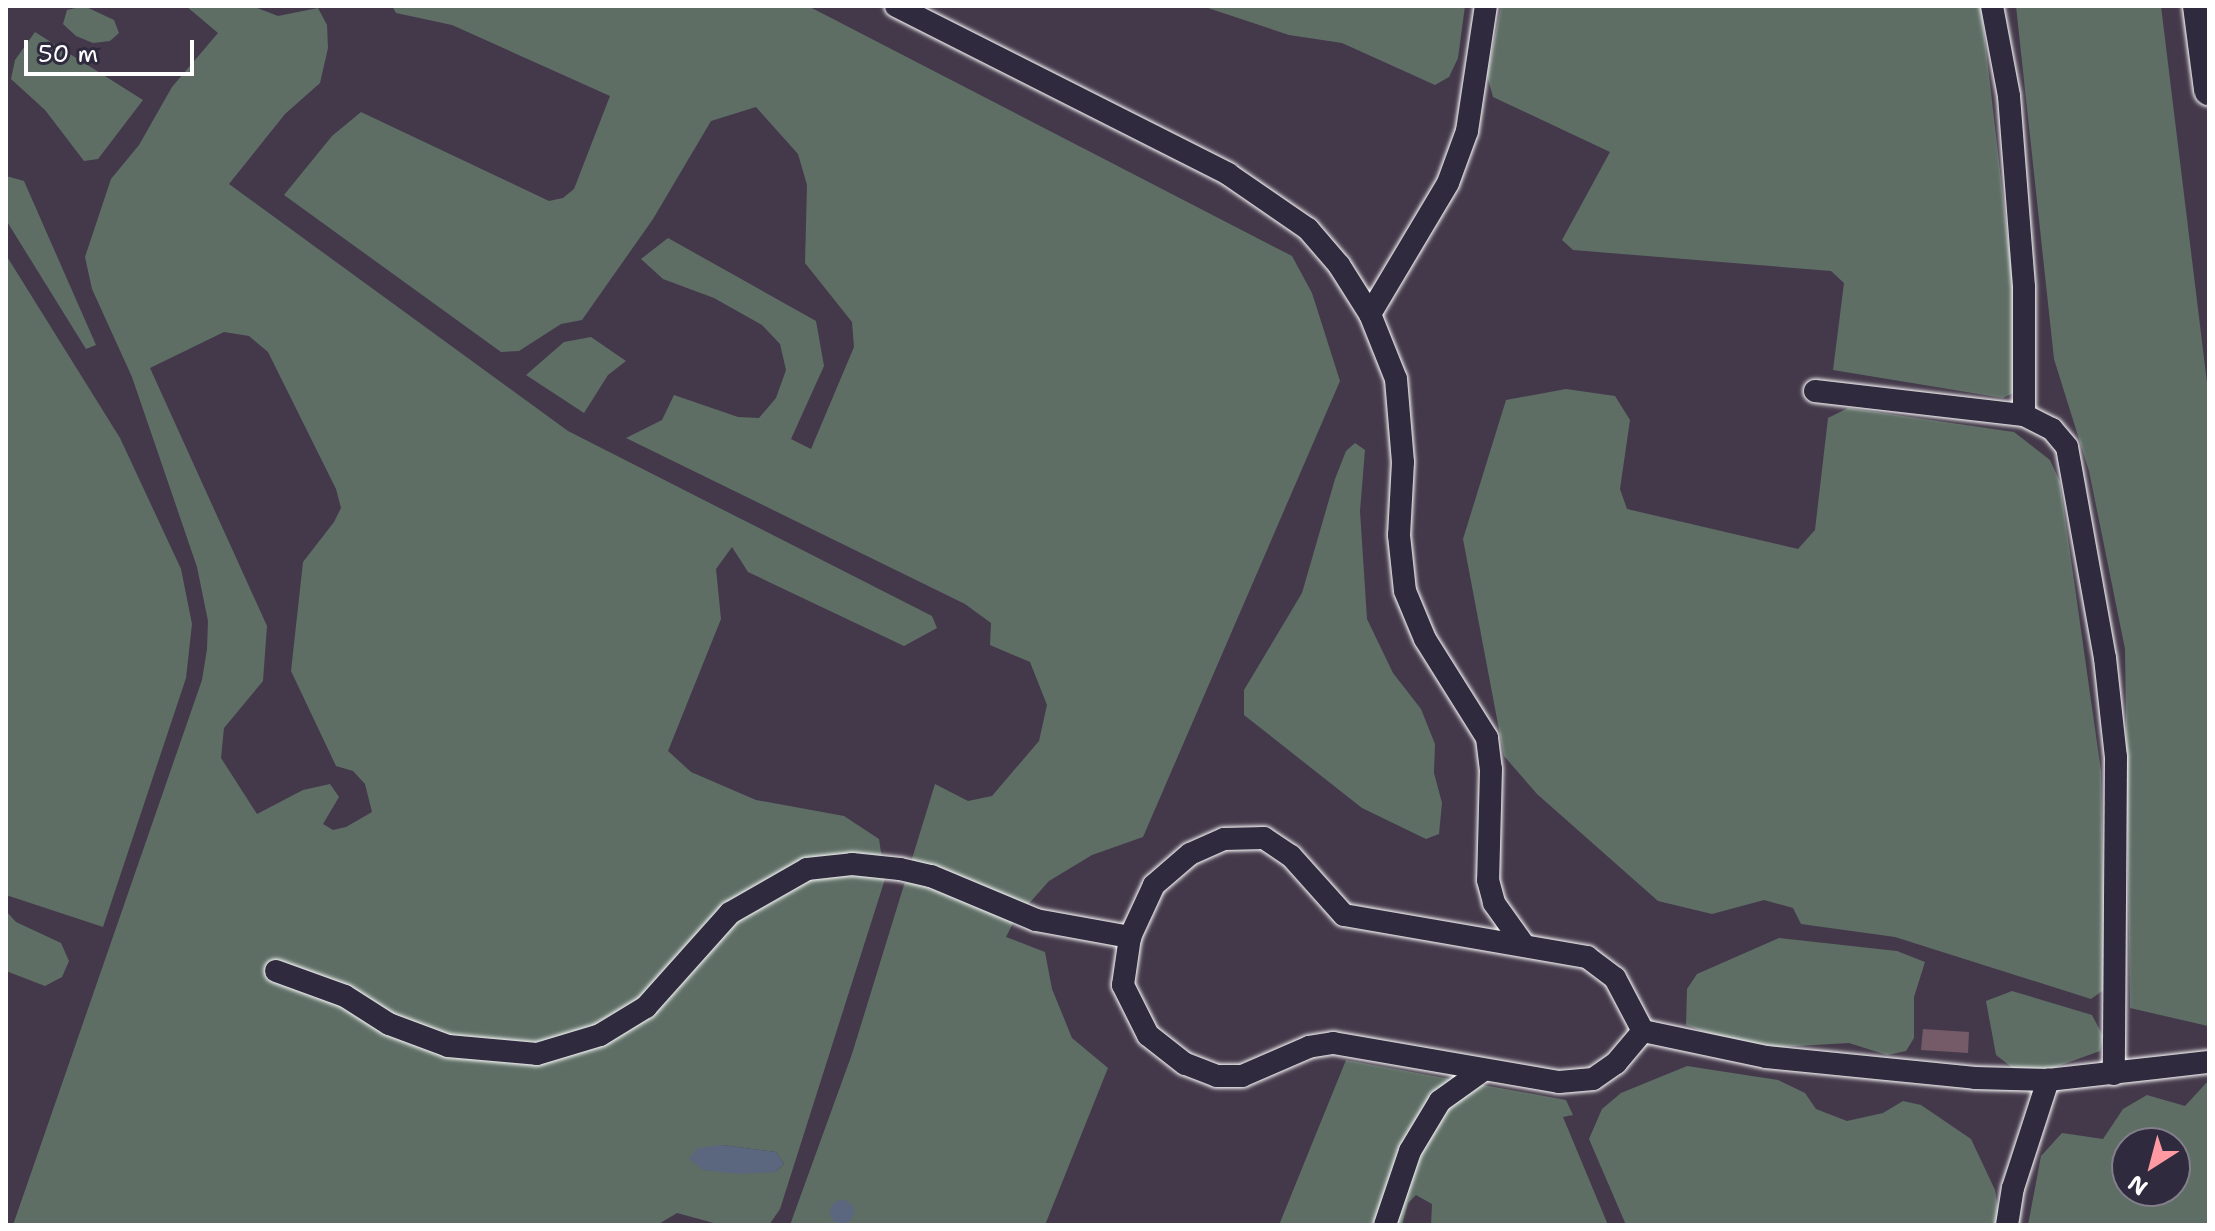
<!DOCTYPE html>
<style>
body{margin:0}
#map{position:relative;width:2215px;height:1231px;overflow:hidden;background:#44394a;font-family:"Shantell Sans",sans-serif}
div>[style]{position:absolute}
.green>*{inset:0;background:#5e6e65}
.water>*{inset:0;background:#5b677e}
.round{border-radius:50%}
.building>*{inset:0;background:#745b67}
.roads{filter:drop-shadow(0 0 2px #fff) drop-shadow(0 0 2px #fff)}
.minor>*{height:22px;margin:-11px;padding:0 11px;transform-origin:11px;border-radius:11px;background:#2f2a3d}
.major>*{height:30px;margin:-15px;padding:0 15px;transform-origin:15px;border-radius:15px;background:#2f2a3d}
span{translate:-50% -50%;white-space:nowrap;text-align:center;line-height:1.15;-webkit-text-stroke:6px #2f2a3d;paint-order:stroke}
.frame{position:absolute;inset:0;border:8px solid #fff;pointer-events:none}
.north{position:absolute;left:2111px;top:1127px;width:80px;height:80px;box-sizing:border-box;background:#2f2a3d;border:2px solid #827f8b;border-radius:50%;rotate:216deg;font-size:22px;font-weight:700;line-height:32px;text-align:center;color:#fff}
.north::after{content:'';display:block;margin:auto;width:28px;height:36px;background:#ff9aa2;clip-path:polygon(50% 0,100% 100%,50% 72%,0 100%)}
.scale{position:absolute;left:24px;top:40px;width:170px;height:36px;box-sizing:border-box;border:4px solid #fff;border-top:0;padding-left:10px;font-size:24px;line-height:28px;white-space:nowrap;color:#fff;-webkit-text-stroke:6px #2f2a3d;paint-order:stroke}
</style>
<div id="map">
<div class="green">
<i style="clip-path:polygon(84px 6px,114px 20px,119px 33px,110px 41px,93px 43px,76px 36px,63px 24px,67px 10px)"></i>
<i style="clip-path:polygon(evenodd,186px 6px,252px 6px,278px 16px,318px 8px,327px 25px,328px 48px,320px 83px,285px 114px,229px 184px,568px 431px,932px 616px,937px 628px,904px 646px,748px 572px,732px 547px,716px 569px,721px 619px,668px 751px,691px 772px,756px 800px,844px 816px,879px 839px,885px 879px,780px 1209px,769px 1225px,721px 1225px,677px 1213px,657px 1225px,13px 1225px,202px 680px,207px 649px,208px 621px,197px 567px,132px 377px,92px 289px,85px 257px,111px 179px,139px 145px,172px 87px,218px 33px,186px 6px,224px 332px,249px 336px,268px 352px,336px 489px,341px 508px,334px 522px,303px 562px,291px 671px,336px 766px,353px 771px,365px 784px,372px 812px,346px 827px,333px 830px,323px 824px,339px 797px,330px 784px,303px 790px,257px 814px,221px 758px,224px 728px,263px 681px,267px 626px,150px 368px,224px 332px,186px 6px,722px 1145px,776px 1152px,784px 1164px,775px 1172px,703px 1170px,722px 1145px)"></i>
<i style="clip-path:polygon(392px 6px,808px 6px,1292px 256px,1312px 293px,1340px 381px,1143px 837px,1092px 855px,1049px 881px,1015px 919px,1006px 937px,1045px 952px,1052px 989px,1072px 1038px,1108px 1068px,1045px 1225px,790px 1225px,852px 1054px,935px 784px,968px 801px,992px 796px,1039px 741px,1047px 705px,1030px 662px,990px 645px,991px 623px,965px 604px,626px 438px,662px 420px,674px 395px,738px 417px,759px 418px,776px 398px,786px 370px,780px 344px,762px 325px,714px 298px,663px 279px,641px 259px,668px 238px,816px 321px,824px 366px,791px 439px,811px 449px,854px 347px,852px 322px,805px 263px,807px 185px,798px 154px,756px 107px,711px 121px,653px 219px,582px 320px,561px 324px,519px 351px,501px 352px,284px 195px,332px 136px,361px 112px,549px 201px,563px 198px,574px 189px,610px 96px,452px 25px,396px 13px)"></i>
<i style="clip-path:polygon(1202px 6px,1465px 6px,1458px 58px,1449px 77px,1435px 85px,1342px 43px,1289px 35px)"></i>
<i style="clip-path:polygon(1501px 6px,1981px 6px,2013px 283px,2013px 393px,2003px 398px,1833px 370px,1844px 283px,1831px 271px,1573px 250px,1562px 240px,1610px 152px,1493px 97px,1487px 75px)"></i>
<i style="clip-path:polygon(2016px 6px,2161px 6px,2209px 399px,2208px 1026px,2130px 1008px,2125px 649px,2089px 471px,2054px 359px)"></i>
<i style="clip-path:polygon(35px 32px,143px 100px,98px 159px,84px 161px,45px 110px,11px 79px,15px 60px)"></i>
<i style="clip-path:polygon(6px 176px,24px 181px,96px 345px,86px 349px,6px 220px)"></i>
<i style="clip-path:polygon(6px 255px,120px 438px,181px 569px,192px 624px,186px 678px,103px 927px,6px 895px)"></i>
<i style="clip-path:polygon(591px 337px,626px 361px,608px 375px,584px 413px,526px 375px,564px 342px)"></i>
<i style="clip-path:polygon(1566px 389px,1615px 396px,1630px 420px,1620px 489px,1627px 509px,1798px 549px,1815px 530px,1828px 418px,1848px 408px,2014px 432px,2050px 460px,2060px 482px,2101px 771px,2105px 989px,2091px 999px,1895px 937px,1801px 924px,1793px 908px,1764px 900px,1712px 914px,1658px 901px,1537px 794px,1504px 756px,1463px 539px,1506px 400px)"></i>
<i style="clip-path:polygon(1355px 443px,1365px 450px,1360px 511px,1367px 619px,1393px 673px,1421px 709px,1435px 744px,1434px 773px,1442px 803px,1439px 834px,1426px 839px,1362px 808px,1244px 715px,1244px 690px,1302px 593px,1335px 479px,1346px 451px)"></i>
<i style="clip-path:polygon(6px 911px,16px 922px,61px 943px,69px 961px,62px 977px,45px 986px,6px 971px)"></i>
<i style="clip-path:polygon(1779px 938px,1897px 951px,1925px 962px,1914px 997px,1914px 1038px,1906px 1051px,1887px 1055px,1849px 1043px,1779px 1047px,1721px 1038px,1686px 1025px,1687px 989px,1697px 974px)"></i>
<i style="clip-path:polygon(2012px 991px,2092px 1015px,2103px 1036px,2100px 1051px,2053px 1068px,2014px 1069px,1996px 1055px,1986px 1001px)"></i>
<i style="clip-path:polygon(1346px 1060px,1566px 1100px,1573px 1115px,1563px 1117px,1608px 1225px,1431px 1225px,1432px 1204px,1416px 1195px,1408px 1203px,1402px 1225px,1279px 1225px)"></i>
<i style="clip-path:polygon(1687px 1066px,1778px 1080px,1805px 1093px,1816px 1109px,1847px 1121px,1883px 1113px,1903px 1101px,1921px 1105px,1971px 1139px,1995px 1190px,2000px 1225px,1626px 1225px,1589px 1139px,1602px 1109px,1621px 1093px)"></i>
<i style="clip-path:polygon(evenodd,2209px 1080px,2209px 1225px,2028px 1225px,2041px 1156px,2062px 1133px,2103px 1139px,2123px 1109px,2147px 1095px,2185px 1106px,2209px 1080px,2127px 1143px,2175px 1143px,2175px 1191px,2127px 1191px,2127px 1143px)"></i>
</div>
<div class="water">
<i style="clip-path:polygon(722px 1145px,776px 1152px,784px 1164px,775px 1172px,739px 1174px,703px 1170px,689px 1159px,698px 1148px)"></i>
<i class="round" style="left:830px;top:1200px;width:24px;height:24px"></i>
</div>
<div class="building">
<i style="clip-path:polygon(1923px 1029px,1969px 1032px,1968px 1053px,1921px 1050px)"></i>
</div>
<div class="roads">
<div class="minor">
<i style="left:896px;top:6px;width:372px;rotate:26.8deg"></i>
<i style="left:1228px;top:174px;width:97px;rotate:34.5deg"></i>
<i style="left:1308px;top:229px;width:48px;rotate:49.3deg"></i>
<i style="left:1339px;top:265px;width:58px;rotate:57.7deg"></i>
<i style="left:1370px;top:314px;width:70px;rotate:68.2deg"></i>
<i style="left:1396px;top:379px;width:83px;rotate:85.2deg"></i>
<i style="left:1403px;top:462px;width:73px;rotate:93.1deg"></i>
<i style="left:1399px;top:535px;width:56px;rotate:83.9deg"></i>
<i style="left:1405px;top:591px;width:52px;rotate:67.4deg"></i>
<i style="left:1425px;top:639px;width:117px;rotate:57.9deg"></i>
<i style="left:1487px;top:738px;width:31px;rotate:83deg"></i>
<i style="left:1491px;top:769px;width:111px;rotate:91.5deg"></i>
<i style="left:1488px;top:880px;width:24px;rotate:75deg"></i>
<i style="left:1494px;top:903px;width:52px;rotate:54.5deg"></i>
<i style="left:1992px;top:6px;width:92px;rotate:79.3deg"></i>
<i style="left:2009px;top:96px;width:192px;rotate:85.5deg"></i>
<i style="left:2024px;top:287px;width:128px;rotate:90deg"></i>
<i style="left:1370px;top:314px;width:152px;rotate:-59.2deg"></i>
<i style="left:1448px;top:183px;width:55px;rotate:-69.9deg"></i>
<i style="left:1467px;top:131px;width:126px;rotate:-81.4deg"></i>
<i style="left:1815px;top:391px;width:210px;rotate:6.6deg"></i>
<i style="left:2024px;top:415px;width:31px;rotate:27deg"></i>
<i style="left:2052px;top:429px;width:23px;rotate:50deg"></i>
<i style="left:2067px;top:447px;width:214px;rotate:79.8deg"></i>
<i style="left:2105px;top:658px;width:100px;rotate:83.7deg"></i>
<i style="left:2116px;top:757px;width:317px;rotate:90.4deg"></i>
<i style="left:1264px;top:838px;width:32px;rotate:34deg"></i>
<i style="left:1291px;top:856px;width:79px;rotate:48.1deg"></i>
<i style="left:1344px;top:915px;width:247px;rotate:9.8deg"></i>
<i style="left:1587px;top:957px;width:35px;rotate:37deg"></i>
<i style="left:1615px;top:978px;width:60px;rotate:62.2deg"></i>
<i style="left:1643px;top:1031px;width:42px;rotate:130.2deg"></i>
<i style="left:1616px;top:1063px;width:28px;rotate:145deg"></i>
<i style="left:1593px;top:1079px;width:34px;rotate:175deg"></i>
<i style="left:1559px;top:1082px;width:229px;rotate:-170.2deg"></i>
<i style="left:1333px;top:1043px;width:24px;rotate:171deg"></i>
<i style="left:1309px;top:1047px;width:73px;rotate:156.6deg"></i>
<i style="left:1242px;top:1076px;width:25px;rotate:180deg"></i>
<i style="left:1217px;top:1076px;width:34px;rotate:-159deg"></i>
<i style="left:1185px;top:1064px;width:47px;rotate:-141.9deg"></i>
<i style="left:1148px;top:1035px;width:56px;rotate:-116.6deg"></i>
<i style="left:1123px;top:985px;width:49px;rotate:-81.7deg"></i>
<i style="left:1130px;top:937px;width:57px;rotate:-65.2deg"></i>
<i style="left:1154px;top:885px;width:48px;rotate:-40.7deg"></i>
<i style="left:1190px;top:854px;width:37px;rotate:-24deg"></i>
<i style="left:1224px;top:839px;width:40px;rotate:-1.4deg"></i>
<i style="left:276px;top:971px;width:73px;rotate:19.9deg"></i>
<i style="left:345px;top:996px;width:52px;rotate:32.5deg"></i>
<i style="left:389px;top:1024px;width:63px;rotate:20.4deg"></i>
<i style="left:448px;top:1046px;width:89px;rotate:5.1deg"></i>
<i style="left:537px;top:1054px;width:66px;rotate:-16.8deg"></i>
<i style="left:600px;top:1035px;width:54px;rotate:-31.3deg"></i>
<i style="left:646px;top:1007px;width:126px;rotate:-48.2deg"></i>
<i style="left:730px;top:913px;width:89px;rotate:-29.7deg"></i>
<i style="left:807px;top:869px;width:45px;rotate:-6.3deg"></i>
<i style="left:852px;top:864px;width:48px;rotate:5.9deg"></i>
<i style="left:900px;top:869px;width:32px;rotate:13deg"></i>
<i style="left:931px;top:876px;width:114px;rotate:22.7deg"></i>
<i style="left:1036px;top:920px;width:96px;rotate:10.3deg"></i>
<i style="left:1643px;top:1031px;width:126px;rotate:11.9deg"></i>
<i style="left:1766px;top:1057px;width:210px;rotate:5.7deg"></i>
<i style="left:1975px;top:1078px;width:73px;rotate:1.6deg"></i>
<i style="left:2048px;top:1080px;width:162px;rotate:-6.4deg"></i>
<i style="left:1385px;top:1225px;width:78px;rotate:-71.3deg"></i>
<i style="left:1410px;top:1151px;width:58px;rotate:-59deg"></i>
<i style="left:1440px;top:1101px;width:52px;rotate:-35.5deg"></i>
<i style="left:2007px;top:1225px;width:37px;rotate:-81deg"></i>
<i style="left:2013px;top:1188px;width:114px;rotate:-72deg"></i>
</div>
<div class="major">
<i style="left:2198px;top:6px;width:85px;rotate:82.5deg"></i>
</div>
</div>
<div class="frame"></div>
<div class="north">N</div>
<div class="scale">50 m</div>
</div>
